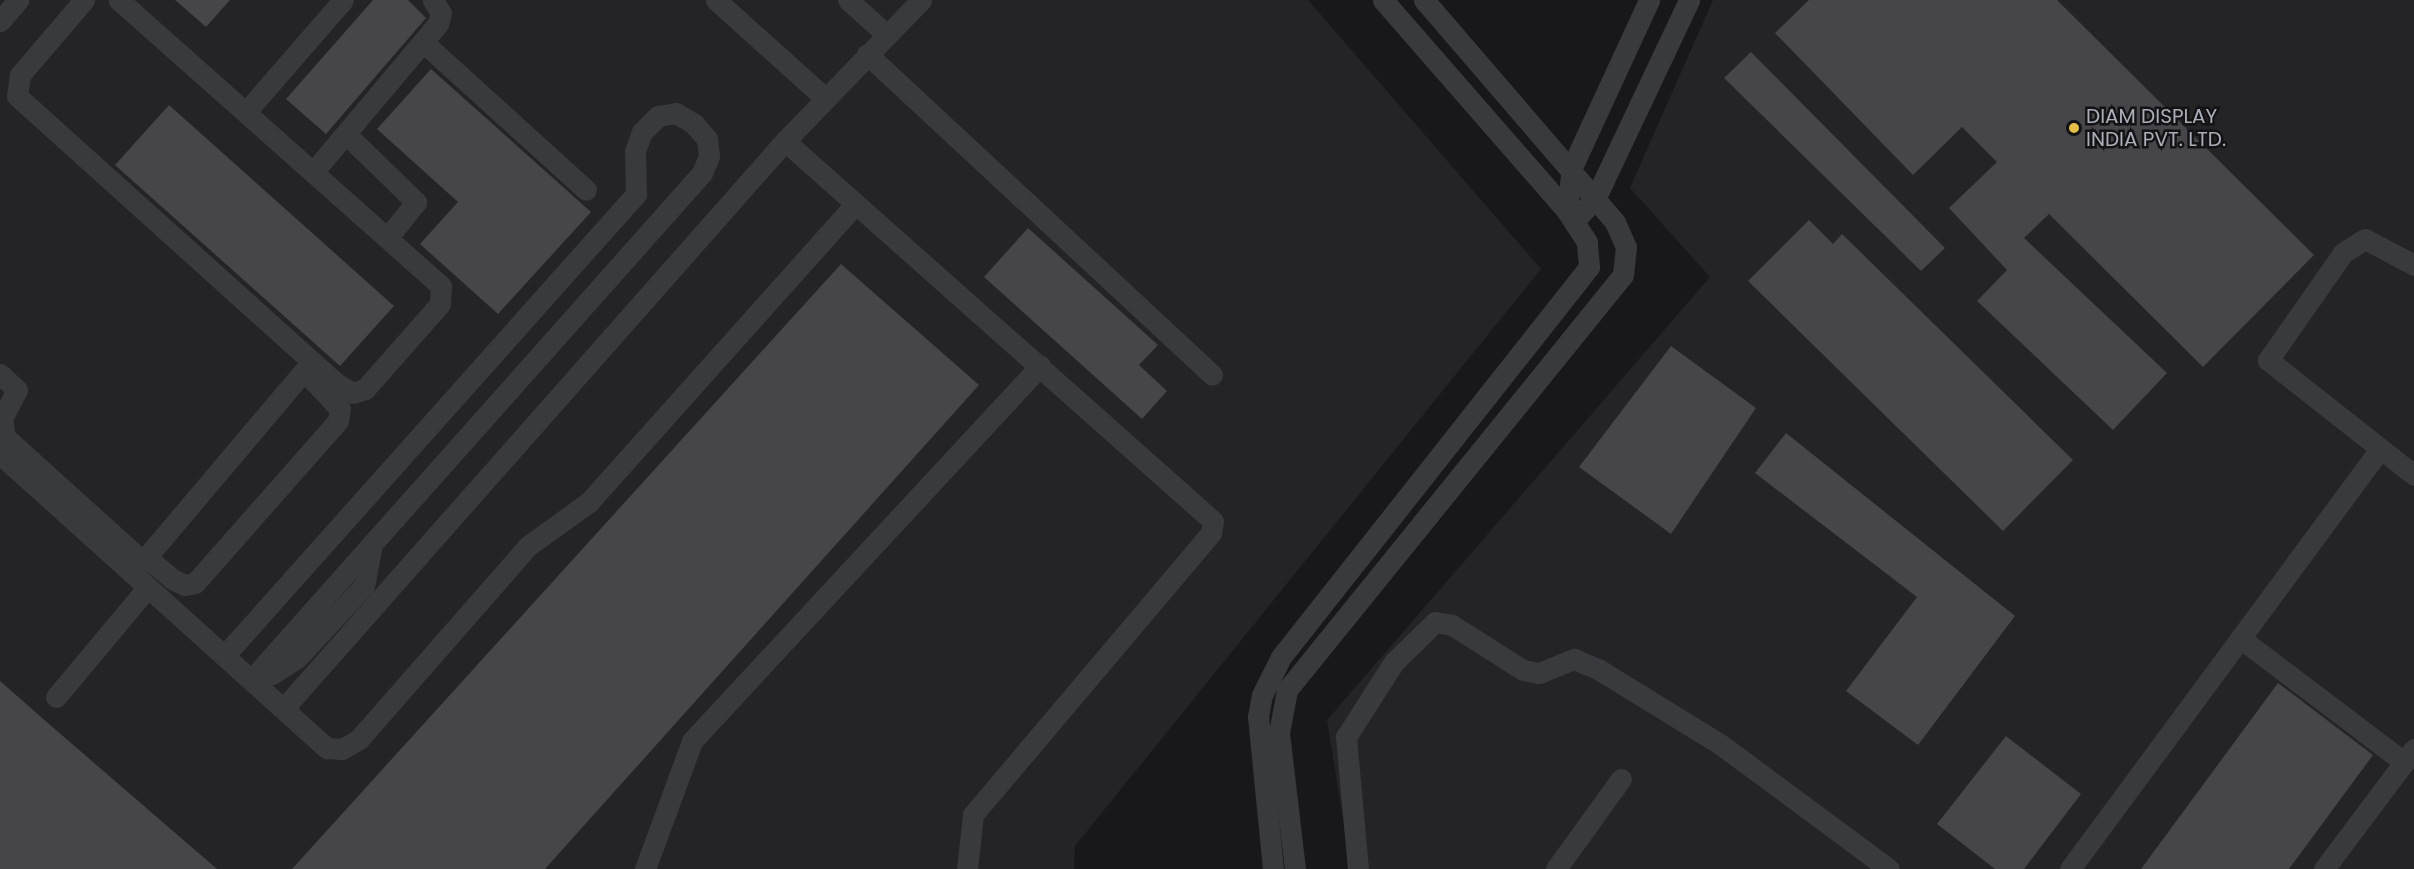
<!DOCTYPE html>
<style>
body{margin:0}
#map{position:relative;width:2414px;height:869px;overflow:hidden;background:#18181a;font-family:Poppins,sans-serif}
div>[style]{position:absolute}
.built>*{inset:0;background:#242427}
.building>*{inset:0;background:#45454a}
.minor>*{height:21px;margin:-10.5px;padding:0 10.5px;transform-origin:10.5px;border-radius:10.5px;background:#393a3e}
.dots>*{width:16px;height:16px;translate:-50% -50%;box-sizing:border-box;border:3px solid #131315;border-radius:50%}
span{translate:-50% -50%;white-space:nowrap;text-align:center;line-height:1.15;-webkit-text-stroke:5px #131315;paint-order:stroke}
.poi-label{font-size:20px;color:#abaeb8}
.left{translate:0 -50%;text-align:left}
</style>
<div id="map">
<div class="built">
<i style="clip-path:polygon(0 0,1308px 0,1541px 269px,1075px 846px,1074px 869px,0 869px)"></i>
<i style="clip-path:polygon(1713px 0,2414px 0,2414px 869px,1351px 869px,1327px 720px,1710px 277px,1630px 188px)"></i>
</div>
<div class="building">
<i style="clip-path:polygon(175px 0,230px 0,206px 27px)"></i>
<i style="clip-path:polygon(373px 0,408px 0,426px 18px,326px 134px,286px 99px)"></i>
<i style="clip-path:polygon(1809px 0,2057px 0,2314px 255px,2203px 367px,2049px 214px,2024px 238px,2167px 373px,2113px 430px,1977px 301px,2007px 270px,1949px 208px,1997px 162px,1962px 127px,1913px 175px,1775px 33px)"></i>
<i style="clip-path:polygon(1751px 52px,1945px 248px,1921px 271px,1724px 78px)"></i>
<i style="clip-path:polygon(431px 69px,591px 212px,498px 314px,420px 244px,458px 202px,377px 129px)"></i>
<i style="clip-path:polygon(169px 105px,394px 306px,340px 366px,115px 165px)"></i>
<i style="clip-path:polygon(1809px 220px,1833px 244px,1842px 234px,2073px 460px,2003px 531px,1748px 281px)"></i>
<i style="clip-path:polygon(1028px 228px,1158px 345px,1139px 365px,1167px 391px,1142px 419px,984px 277px)"></i>
<i style="clip-path:polygon(841px 264px,979px 385px,545px 869px,292px 869px)"></i>
<i style="clip-path:polygon(1671px 346px,1756px 408px,1671px 534px,1579px 467px)"></i>
<i style="clip-path:polygon(1786px 433px,2015px 616px,1918px 745px,1846px 691px,1917px 597px,1755px 473px)"></i>
<i style="clip-path:polygon(0 681px,49px 724px,217px 869px,0 869px)"></i>
<i style="clip-path:polygon(2278px 683px,2373px 755px,2289px 869px,2141px 869px)"></i>
<i style="clip-path:polygon(2006px 736px,2081px 794px,2024px 869px,1995px 869px,1937px 824px)"></i>
</div>
<div class="minor">
<i style="left:84px;top:0;width:99px;rotate:130.5deg"></i>
<i style="left:20px;top:75px;width:21px;rotate:98deg"></i>
<i style="left:17px;top:96px;width:431px;rotate:42deg"></i>
<i style="left:337px;top:384px;width:18px;rotate:29deg"></i>
<i style="left:353px;top:393px;width:13px;rotate:-18deg"></i>
<i style="left:365px;top:389px;width:113px;rotate:-48.6deg"></i>
<i style="left:440px;top:304px;width:18px;rotate:-87deg"></i>
<i style="left:441px;top:286px;width:431px;rotate:-138.4deg"></i>
<i style="left:716px;top:0;width:147px;rotate:42deg"></i>
<i style="left:848px;top:0;width:51px;rotate:41.8deg"></i>
<i style="left:0;top:21px;width:28px;rotate:-49deg"></i>
<i style="left:423px;top:42px;width:220px;rotate:42.2deg"></i>
<i style="left:867px;top:54px;width:471px;rotate:42.9deg"></i>
<i style="left:246px;top:112px;width:148px;rotate:-49.1deg"></i>
<i style="left:346px;top:134px;width:98px;rotate:44.2deg"></i>
<i style="left:416px;top:202px;width:43px;rotate:128.5deg"></i>
<i style="left:785px;top:141px;width:572px;rotate:41.6deg"></i>
<i style="left:1213px;top:521px;width:12px;rotate:99deg"></i>
<i style="left:1211px;top:533px;width:369px;rotate:130.2deg"></i>
<i style="left:973px;top:815px;width:54px;rotate:96.3deg"></i>
<i style="left:314px;top:171px;width:192px;rotate:-49.9deg"></i>
<i style="left:438px;top:24px;width:11px;rotate:-75deg"></i>
<i style="left:441px;top:13px;width:15px;rotate:-122deg"></i>
<i style="left:1567px;top:211px;width:44px;rotate:-83.5deg"></i>
<i style="left:1572px;top:167px;width:184px;rotate:-65.2deg"></i>
<i style="left:1574px;top:221px;width:33px;rotate:-47deg"></i>
<i style="left:1596px;top:197px;width:218px;rotate:-64.7deg"></i>
<i style="left:2414px;top:265px;width:55px;rotate:-152deg"></i>
<i style="left:2365px;top:239px;width:26px;rotate:148deg"></i>
<i style="left:2343px;top:253px;width:131px;rotate:125deg"></i>
<i style="left:2268px;top:360px;width:186px;rotate:38.2deg"></i>
<i style="left:0;top:374px;width:23px;rotate:43deg"></i>
<i style="left:17px;top:390px;width:32px;rotate:118deg"></i>
<i style="left:2px;top:418px;width:19px;rotate:81deg"></i>
<i style="left:5px;top:437px;width:185px;rotate:42.1deg"></i>
<i style="left:0;top:454px;width:440px;rotate:42deg"></i>
<i style="left:327px;top:748px;width:15px;rotate:4deg"></i>
<i style="left:342px;top:749px;width:20px;rotate:-30deg"></i>
<i style="left:359px;top:739px;width:257px;rotate:-48.8deg"></i>
<i style="left:528px;top:546px;width:75px;rotate:-35.8deg"></i>
<i style="left:589px;top:502px;width:399px;rotate:-48.2deg"></i>
<i style="left:145px;top:556px;width:35px;rotate:40deg"></i>
<i style="left:172px;top:579px;width:14px;rotate:25deg"></i>
<i style="left:185px;top:585px;width:10px;rotate:-11deg"></i>
<i style="left:195px;top:583px;width:216px;rotate:-48.6deg"></i>
<i style="left:338px;top:421px;width:12px;rotate:-81deg"></i>
<i style="left:340px;top:409px;width:41px;rotate:-133deg"></i>
<i style="left:139px;top:566px;width:255px;rotate:-49.8deg"></i>
<i style="left:2240px;top:638px;width:206px;rotate:37.1deg"></i>
<i style="left:225px;top:655px;width:618px;rotate:-48.28deg"></i>
<i style="left:636px;top:194px;width:43px;rotate:-91.3deg"></i>
<i style="left:635px;top:151px;width:20px;rotate:-70deg"></i>
<i style="left:642px;top:132px;width:23px;rotate:-45deg"></i>
<i style="left:658px;top:116px;width:18px;rotate:-9deg"></i>
<i style="left:676px;top:113px;width:21px;rotate:31deg"></i>
<i style="left:694px;top:124px;width:20px;rotate:49deg"></i>
<i style="left:707px;top:139px;width:17px;rotate:83deg"></i>
<i style="left:709px;top:156px;width:18px;rotate:112deg"></i>
<i style="left:702px;top:173px;width:677px;rotate:131.65deg"></i>
<i style="left:252px;top:679px;width:21px;rotate:-14deg"></i>
<i style="left:272px;top:674px;width:30px;rotate:-33deg"></i>
<i style="left:297px;top:658px;width:98px;rotate:-47.1deg"></i>
<i style="left:364px;top:586px;width:43px;rotate:-79.2deg"></i>
<i style="left:56px;top:697px;width:143px;rotate:-50.1deg"></i>
<i style="left:284px;top:708px;width:757px;rotate:-48.54deg"></i>
<i style="left:785px;top:141px;width:196px;rotate:-46deg"></i>
<i style="left:645px;top:869px;width:136px;rotate:-69.8deg"></i>
<i style="left:692px;top:741px;width:512px;rotate:-47.14deg"></i>
<i style="left:1273px;top:869px;width:153px;rotate:-95.6deg"></i>
<i style="left:1258px;top:717px;width:22px;rotate:-80deg"></i>
<i style="left:1262px;top:695px;width:42px;rotate:-63.4deg"></i>
<i style="left:1281px;top:657px;width:497px;rotate:-51.7deg"></i>
<i style="left:1589px;top:267px;width:25px;rotate:-95deg"></i>
<i style="left:1587px;top:242px;width:37px;rotate:-123deg"></i>
<i style="left:1567px;top:211px;width:280px;rotate:-131.1deg"></i>
<i style="left:1295px;top:869px;width:137px;rotate:-96.7deg"></i>
<i style="left:1279px;top:733px;width:44px;rotate:-79.5deg"></i>
<i style="left:1287px;top:690px;width:534px;rotate:-51.01deg"></i>
<i style="left:1623px;top:275px;width:28px;rotate:-84deg"></i>
<i style="left:1626px;top:247px;width:27px;rotate:-114deg"></i>
<i style="left:1615px;top:222px;width:293px;rotate:-130.7deg"></i>
<i style="left:1358px;top:869px;width:133px;rotate:-95.2deg"></i>
<i style="left:1346px;top:737px;width:89px;rotate:-57.4deg"></i>
<i style="left:1394px;top:662px;width:57px;rotate:-44.3deg"></i>
<i style="left:1435px;top:622px;width:17px;rotate:10deg"></i>
<i style="left:1452px;top:625px;width:84px;rotate:32.4deg"></i>
<i style="left:1523px;top:670px;width:16px;rotate:11deg"></i>
<i style="left:1539px;top:673px;width:38px;rotate:-22deg"></i>
<i style="left:1574px;top:659px;width:26px;rotate:23deg"></i>
<i style="left:1598px;top:669px;width:143px;rotate:31.6deg"></i>
<i style="left:1720px;top:744px;width:210px;rotate:36.5deg"></i>
<i style="left:1556px;top:869px;width:111px;rotate:-54.2deg"></i>
<i style="left:2070px;top:869px;width:522px;rotate:-53.57deg"></i>
<i style="left:2324px;top:869px;width:150px;rotate:-53.1deg"></i>
</div>
<div class="dots">
<i style="left:2074px;top:128px;background:#e3bf47"></i>
</div>
<div class="poi-label">
<span class="left" style="left:2086px;top:128px">DIAM DISPLAY<br>INDIA PVT. LTD.</span>
</div>
</div>
